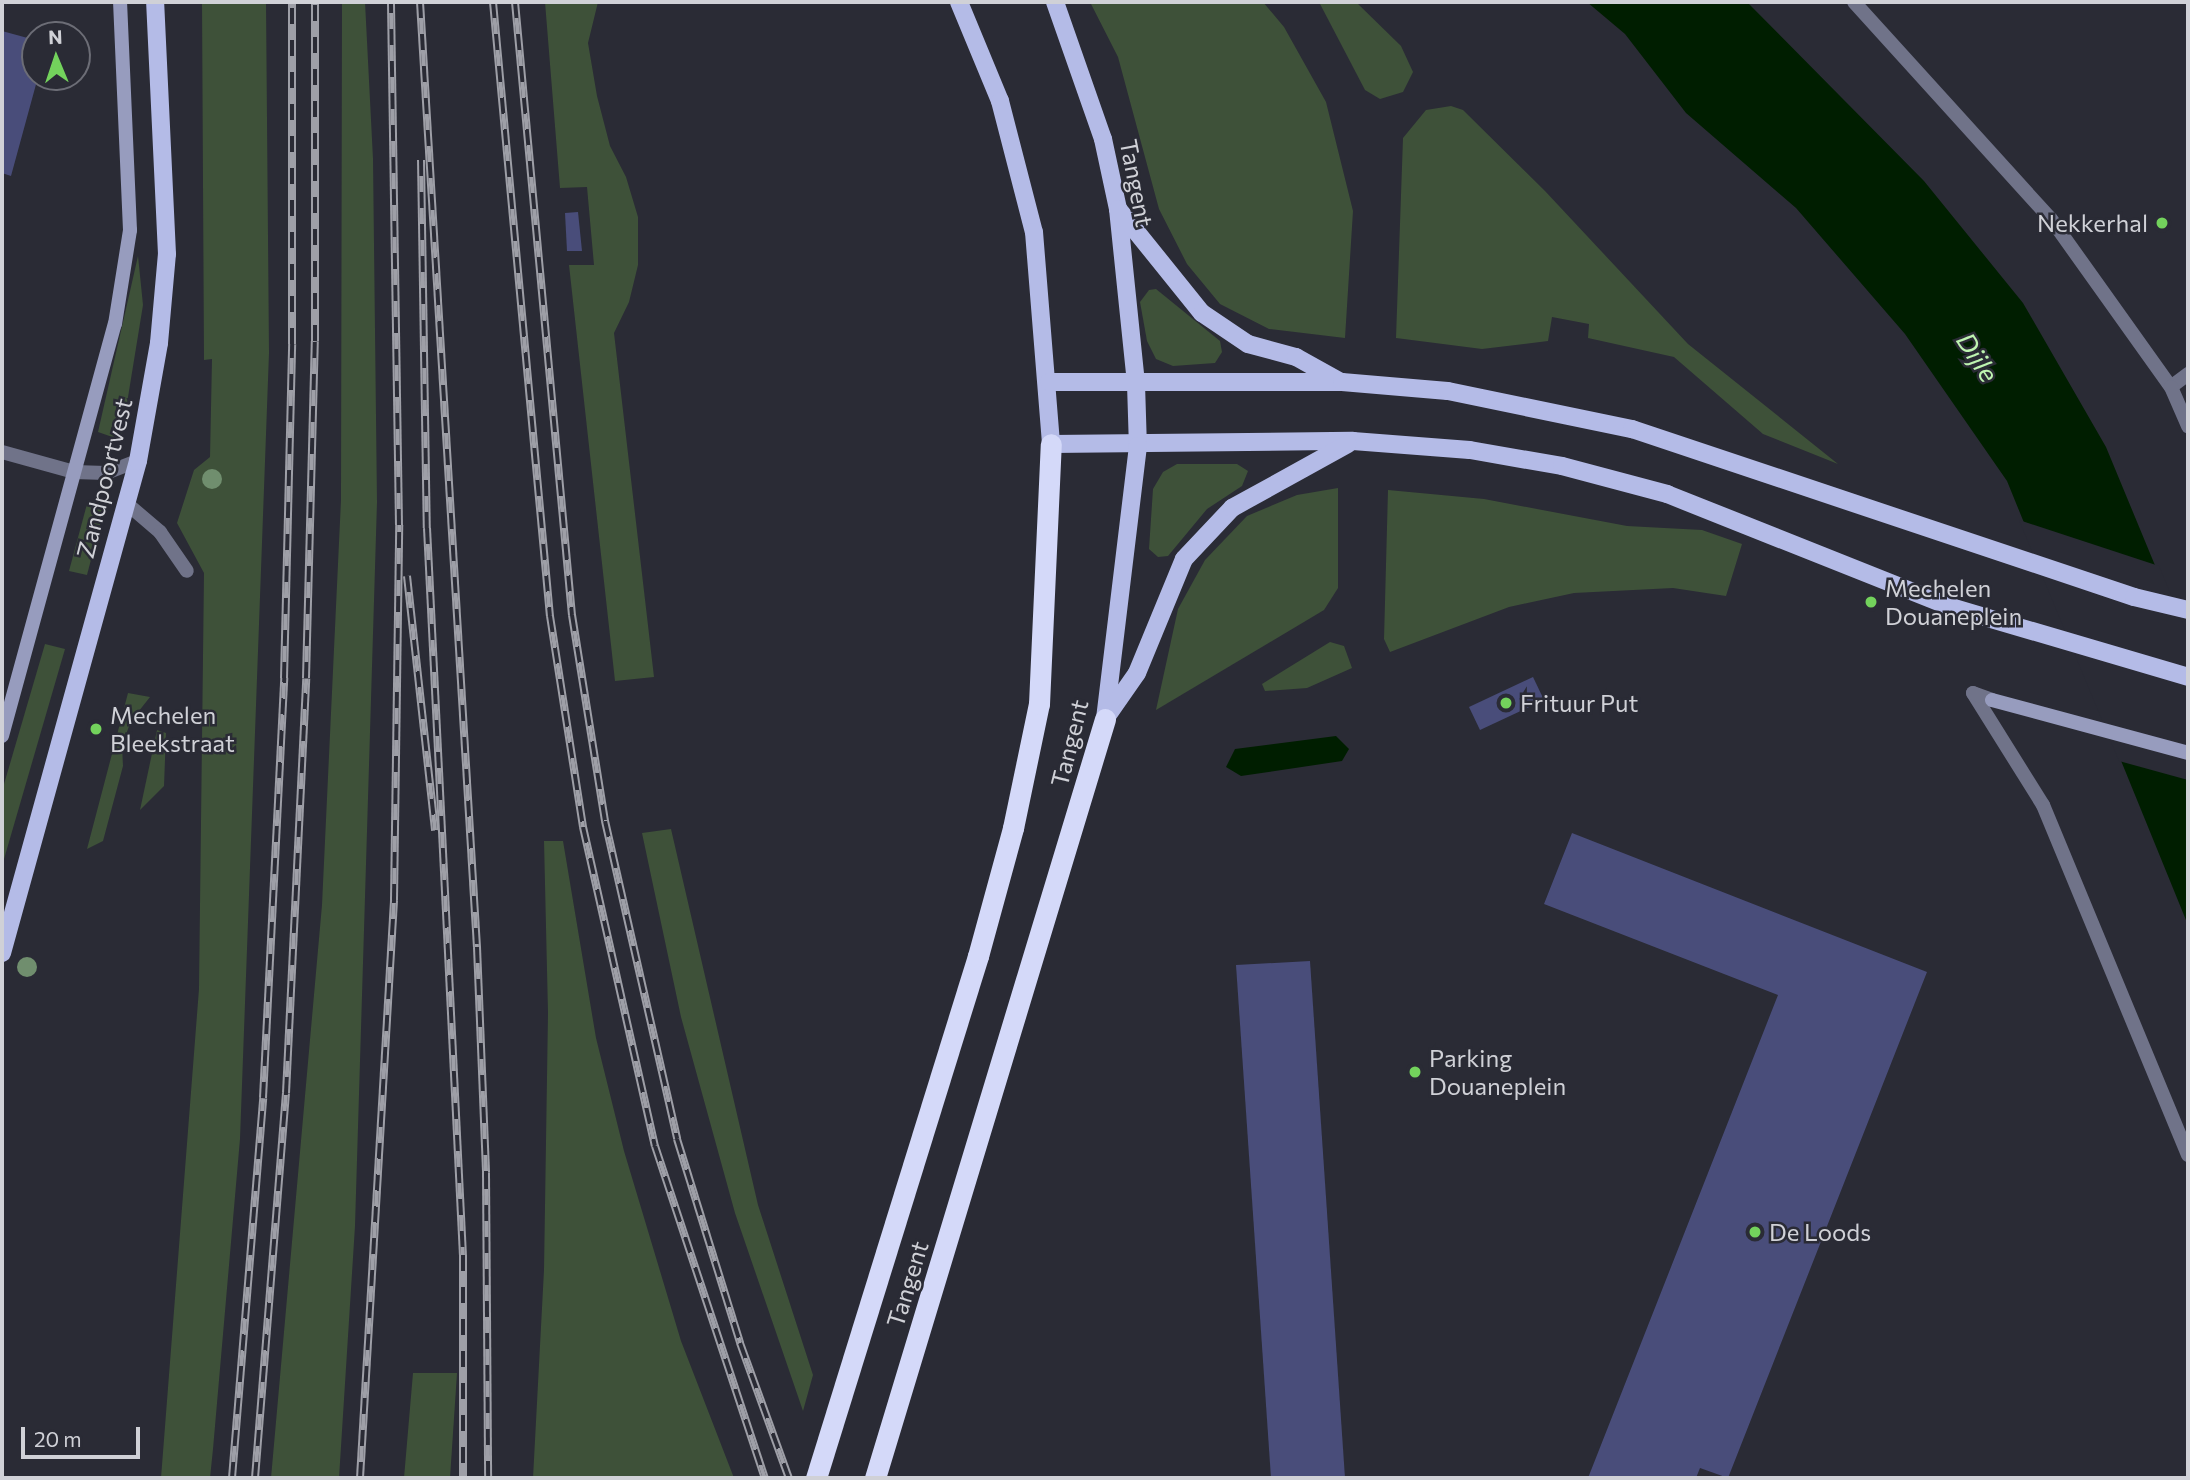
<!DOCTYPE html>
<style>
body{margin:0}
#map{position:relative;width:2190px;height:1480px;overflow:hidden;background:#2a2b35;font-family:Commissioner,sans-serif}
div>[style]{position:absolute}
.green>*{inset:0;background:#3e5139}
.water>*{inset:0;background:#001e00}
.pier>*{inset:0;background:#2a2b35}
.building>*{inset:0;background:#494d7a}
.lane>*{height:14px;margin:-7px;padding:0 7px;transform-origin:7px;border-radius:7px;background:#707389}
.street>*{height:14px;margin:-7px;padding:0 7px;transform-origin:7px;border-radius:7px;background:#707389}
.secondary>*{height:14px;margin:-7px;padding:0 7px;transform-origin:7px;border-radius:7px;background:#979cbe}
.primary>*{height:18px;margin:-9px;padding:0 9px;transform-origin:9px;border-radius:9px;background:#b4bbe7}
.highway>*{height:21px;margin:-10.5px;padding:0 10.5px;transform-origin:10.5px;border-radius:10.5px;background:#d4d9f9}
.rail>*{height:8px;margin-top:-4px;transform-origin:0;background:repeating-linear-gradient(90deg,#2a2b35 0 16px,#9e9fa7 0 32px);box-sizing:border-box;border-block:2px solid #9e9fa7}
.trees>*{width:20px;height:20px;margin:-10px;border-radius:50%;background:#708e6e}
.dots>*{width:19px;height:19px;translate:-50% -50%;box-sizing:border-box;border:4px solid #2a2b35;border-radius:50%}
span{translate:-50% -50%;white-space:nowrap;text-align:center;line-height:1.15;-webkit-text-stroke:5px #2a2b35;paint-order:stroke}
.street-label{font-size:24px;color:#d0d1d7}
.poi-label{font-size:24px;color:#d0d1d7}
.right{translate:-100% -50%;text-align:right}
.left{translate:0 -50%;text-align:left}
.water-label{font-size:26px;color:#bef4b1;font-style:italic}
.frame{position:absolute;inset:0;border:4px solid #d0d1d7;pointer-events:none}
.north{position:absolute;left:21px;top:21px;width:70px;height:70px;box-sizing:border-box;background:#2a2b35;border:2px solid #6c6d76;border-radius:50%;rotate:358deg;font-size:19px;font-weight:700;line-height:28px;text-align:center;color:#d0d1d7}
.north::after{content:'';display:block;margin:auto;width:24px;height:32px;background:#73d25c;clip-path:polygon(50% 0,100% 100%,50% 72%,0 100%)}
.scale{position:absolute;left:21px;top:1427px;width:119px;height:32px;box-sizing:border-box;border:4px solid #d0d1d7;border-top:0;padding-left:9px;font-size:21px;line-height:24px;white-space:nowrap;color:#d0d1d7;-webkit-text-stroke:5px #2a2b35;paint-order:stroke}
</style>
<div id="map">
<div class="green">
<i style="clip-path:polygon(202px 2px,266px 2px,269px 353px,240px 1139px,213px 1449px,210px 1478px,161px 1478px,199px 989px,204px 573px,177px 523px,194px 470px,210px 457px,212px 359px,204px 360px)"></i>
<i style="clip-path:polygon(342px 2px,365px 2px,373px 159px,377px 502px,355px 1226px,339px 1478px,271px 1478px,322px 905px,341px 500px)"></i>
<i style="clip-path:polygon(545px 2px,598px 2px,588px 43px,597px 96px,610px 146px,626px 177px,638px 217px,638px 265px,629px 302px,614px 333px,654px 677px,615px 681px,569px 265px,594px 265px,587px 187px,560px 188px)"></i>
<i style="clip-path:polygon(1090px 2px,1263px 2px,1284px 27px,1326px 102px,1353px 211px,1345px 338px,1269px 329px,1220px 304px,1187px 264px,1159px 209px,1118px 57px)"></i>
<i style="clip-path:polygon(1319px 2px,1356px 2px,1401px 46px,1413px 72px,1403px 92px,1380px 99px,1365px 90px)"></i>
<i style="clip-path:polygon(1451px 106px,1463px 110px,1545px 191px,1688px 344px,1838px 464px,1763px 434px,1674px 357px,1588px 338px,1589px 324px,1552px 317px,1548px 341px,1482px 349px,1396px 338px,1403px 138px,1426px 110px)"></i>
<i style="clip-path:polygon(138px 256px,143px 305px,121px 440px,98px 432px)"></i>
<i style="clip-path:polygon(1156px 289px,1220px 341px,1222px 352px,1215px 363px,1173px 366px,1156px 359px,1147px 341px,1140px 302px,1149px 290px)"></i>
<i style="clip-path:polygon(1177px 464px,1237px 464px,1248px 471px,1242px 486px,1207px 509px,1168px 556px,1158px 557px,1149px 549px,1153px 489px,1163px 472px)"></i>
<i style="clip-path:polygon(1338px 488px,1338px 588px,1324px 610px,1156px 710px,1178px 609px,1205px 560px,1247px 516px,1297px 495px)"></i>
<i style="clip-path:polygon(1388px 490px,1484px 499px,1627px 526px,1702px 530px,1742px 544px,1726px 596px,1673px 588px,1574px 593px,1509px 607px,1390px 652px,1384px 639px)"></i>
<i style="clip-path:polygon(107px 498px,87px 575px,69px 571px,87px 504px)"></i>
<i style="clip-path:polygon(1330px 642px,1344px 646px,1352px 668px,1307px 688px,1265px 691px,1262px 684px)"></i>
<i style="clip-path:polygon(45px 644px,65px 649px,2px 866px,2px 791px)"></i>
<i style="clip-path:polygon(128px 693px,150px 697px,131px 721px,122px 745px,123px 766px,103px 841px,87px 849px)"></i>
<i style="clip-path:polygon(157px 730px,166px 733px,164px 786px,140px 810px)"></i>
<i style="clip-path:polygon(671px 829px,758px 1205px,813px 1375px,803px 1411px,735px 1213px,681px 1017px,642px 833px)"></i>
<i style="clip-path:polygon(544px 841px,563px 841px,596px 1038px,624px 1151px,681px 1341px,734px 1478px,533px 1478px,544px 1270px,548px 1013px)"></i>
<i style="clip-path:polygon(413px 1373px,457px 1373px,450px 1478px,404px 1478px)"></i>
</div>
<div class="water">
<i style="clip-path:polygon(1587px 2px,1747px 2px,1924px 181px,2023px 303px,2106px 447px,2188px 645px,2188px 925px,2007px 481px,1905px 334px,1796px 208px,1686px 113px,1625px 34px)"></i>
<i style="clip-path:polygon(1336px 736px,1349px 749px,1342px 761px,1241px 776px,1226px 767px,1235px 749px)"></i>
</div>
<div class="pier">
<i style="clip-path:polygon(2019px 520px,2159px 566px,2188px 636px,2188px 780px,2119px 761px)"></i>
</div>
<div class="building">
<i style="clip-path:polygon(2px 31px,35px 40px,38px 77px,11px 176px,2px 173px)"></i>
<i style="clip-path:polygon(578px 212px,582px 251px,567px 251px,565px 213px)"></i>
<i style="clip-path:polygon(1533px 677px,1544px 700px,1480px 730px,1469px 707px)"></i>
<i style="clip-path:polygon(1572px 833px,1927px 972px,1728px 1478px,1700px 1468px,1696px 1478px,1588px 1478px,1778px 995px,1544px 904px)"></i>
<i style="clip-path:polygon(1310px 961px,1345px 1478px,1271px 1478px,1236px 965px)"></i>
</div>
<div class="lane">
<i style="left:1854px;top:2px;width:293px;rotate:47.8deg"></i>
<i style="left:2051px;top:219px;width:206px;rotate:54.5deg"></i>
<i style="left:125px;top:502px;width:46px;rotate:40.6deg"></i>
<i style="left:160px;top:532px;width:47px;rotate:55.3deg"></i>
<i style="left:1973px;top:693px;width:132px;rotate:58deg"></i>
<i style="left:2043px;top:805px;width:379px;rotate:67.5deg"></i>
</div>
<div class="street">
<i style="left:2188px;top:374px;width:21px;rotate:143deg"></i>
<i style="left:2171px;top:387px;width:43px;rotate:66.4deg"></i>
<i style="left:2px;top:452px;width:75px;rotate:15.5deg"></i>
<i style="left:74px;top:472px;width:32px;rotate:2deg"></i>
<i style="left:106px;top:473px;width:34px;rotate:-21deg"></i>
<i style="left:1973px;top:693px;width:20px;rotate:20deg"></i>
</div>
<div class="secondary">
<i style="left:1992px;top:700px;width:203px;rotate:15.1deg"></i>
<i style="left:2px;top:736px;width:427px;rotate:-74.7deg"></i>
<i style="left:115px;top:324px;width:95px;rotate:-80.9deg"></i>
<i style="left:130px;top:230px;width:228px;rotate:-92.5deg"></i>
</div>
<div class="primary">
<i style="left:959px;top:2px;width:107px;rotate:67.5deg"></i>
<i style="left:1000px;top:101px;width:135px;rotate:75.5deg"></i>
<i style="left:1034px;top:232px;width:213px;rotate:85.4deg"></i>
<i style="left:1051px;top:444px;width:302px;rotate:-0.6deg"></i>
<i style="left:1353px;top:441px;width:117px;rotate:4.4deg"></i>
<i style="left:1470px;top:450px;width:93px;rotate:9.9deg"></i>
<i style="left:1562px;top:466px;width:109px;rotate:14.9deg"></i>
<i style="left:1667px;top:494px;width:309px;rotate:21.7deg"></i>
<i style="left:1954px;top:608px;width:244px;rotate:16.4deg"></i>
<i style="left:1055px;top:2px;width:145px;rotate:70.7deg"></i>
<i style="left:1103px;top:139px;width:72px;rotate:77.9deg"></i>
<i style="left:1118px;top:209px;width:176px;rotate:84.1deg"></i>
<i style="left:1136px;top:384px;width:62px;rotate:88.2deg"></i>
<i style="left:1138px;top:446px;width:275px;rotate:96.9deg"></i>
<i style="left:1118px;top:209px;width:134px;rotate:51.1deg"></i>
<i style="left:1202px;top:313px;width:55px;rotate:34deg"></i>
<i style="left:1248px;top:344px;width:50px;rotate:15.2deg"></i>
<i style="left:1296px;top:357px;width:51px;rotate:29.1deg"></i>
<i style="left:1049px;top:382px;width:293px"></i>
<i style="left:1342px;top:382px;width:106px;rotate:4.9deg"></i>
<i style="left:1448px;top:391px;width:188px;rotate:11.7deg"></i>
<i style="left:1632px;top:429px;width:529px;rotate:18.5deg"></i>
<i style="left:2134px;top:597px;width:56px;rotate:13.5deg"></i>
<i style="left:1107px;top:716px;width:52px;rotate:-55.1deg"></i>
<i style="left:1137px;top:673px;width:123px;rotate:-67.6deg"></i>
<i style="left:1184px;top:559px;width:70px;rotate:-46.7deg"></i>
<i style="left:1232px;top:508px;width:132px;rotate:-28.9deg"></i>
<i style="left:2px;top:953px;width:510px;rotate:-74.55deg"></i>
<i style="left:138px;top:461px;width:120px;rotate:-79.9deg"></i>
<i style="left:159px;top:343px;width:89px;rotate:-84.9deg"></i>
<i style="left:167px;top:254px;width:252px;rotate:-92.7deg"></i>
</div>
<div class="highway">
<i style="left:816px;top:1478px;width:547px;rotate:-72.76deg"></i>
<i style="left:978px;top:956px;width:133px;rotate:-74.7deg"></i>
<i style="left:1013px;top:828px;width:127px;rotate:-78.2deg"></i>
<i style="left:1039px;top:704px;width:260px;rotate:-87.4deg"></i>
<i style="left:875px;top:1478px;width:793px;rotate:-73.14deg"></i>
</div>
<div class="rail">
<i style="left:420px;top:2px;width:947px;rotate:86.55deg"></i>
<i style="left:477px;top:947px;width:226px;rotate:87.7deg"></i>
<i style="left:486px;top:1173px;width:305px;rotate:89.6deg"></i>
<i style="left:493px;top:2px;width:617px;rotate:84.7deg"></i>
<i style="left:550px;top:616px;width:214px;rotate:81.1deg"></i>
<i style="left:583px;top:827px;width:327px;rotate:77.3deg"></i>
<i style="left:655px;top:1146px;width:350px;rotate:71.7deg"></i>
<i style="left:515px;top:2px;width:616px;rotate:84.69deg"></i>
<i style="left:572px;top:615px;width:209px;rotate:80.9deg"></i>
<i style="left:605px;top:821px;width:326px;rotate:77.2deg"></i>
<i style="left:677px;top:1139px;width:214px;rotate:72.8deg"></i>
<i style="left:740px;top:1343px;width:144px;rotate:70.1deg"></i>
<i style="left:421px;top:160px;width:368px;rotate:89.1deg"></i>
<i style="left:427px;top:528px;width:728px;rotate:87.17deg"></i>
<i style="left:463px;top:1255px;width:223px;rotate:90deg"></i>
<i style="left:407px;top:576px;width:256px;rotate:83.7deg"></i>
<i style="left:232px;top:1478px;width:381px;rotate:-85.3deg"></i>
<i style="left:263px;top:1098px;width:421px;rotate:-87.1deg"></i>
<i style="left:284px;top:678px;width:334px;rotate:-88.6deg"></i>
<i style="left:292px;top:344px;width:342px;rotate:-90deg"></i>
<i style="left:255px;top:1478px;width:386px;rotate:-85.4deg"></i>
<i style="left:286px;top:1093px;width:415px;rotate:-87.2deg"></i>
<i style="left:306px;top:678px;width:337px;rotate:-88.5deg"></i>
<i style="left:315px;top:341px;width:339px;rotate:-90deg"></i>
<i style="left:360px;top:1478px;width:579px;rotate:-86.63deg"></i>
<i style="left:394px;top:900px;width:375px;rotate:-89.2deg"></i>
<i style="left:399px;top:525px;width:523px;rotate:-90.88deg"></i>
</div>
<div class="trees">
<i style="left:212px;top:479px"></i>
<i style="left:27px;top:967px"></i>
</div>
<div class="dots">
<i style="left:2162px;top:223px;background:#73d25c"></i>
<i style="left:1871px;top:602px;background:#73d25c"></i>
<i style="left:1506px;top:703px;background:#73d25c"></i>
<i style="left:96px;top:729px;background:#73d25c"></i>
<i style="left:1415px;top:1072px;background:#73d25c"></i>
<i style="left:1755px;top:1232px;background:#73d25c"></i>
</div>
<div class="street-label">
<span style="left:1137px;top:183px;rotate:79deg">Tangent</span>
<span style="left:104px;top:478px;rotate:-76deg">Zandpoortvest</span>
<span style="left:1069px;top:743px;rotate:-76deg">Tangent</span>
<span style="left:907px;top:1284px;rotate:-73deg">Tangent</span>
</div>
<div class="poi-label">
<span class="right" style="left:2148px;top:223px">Nekkerhal</span>
<span class="left" style="left:1885px;top:602px">Mechelen<br>Douaneplein</span>
<span class="left" style="left:1520px;top:703px">Frituur Put</span>
<span class="left" style="left:110px;top:729px">Mechelen<br>Bleekstraat</span>
<span class="left" style="left:1429px;top:1072px">Parking<br>Douaneplein</span>
<span class="left" style="left:1769px;top:1232px">De Loods</span>
</div>
<div class="water-label">
<span style="left:1978px;top:357px;rotate:57deg">Dijle</span>
</div>
<div class="frame"></div>
<div class="north">N</div>
<div class="scale">20 m</div>
</div>
